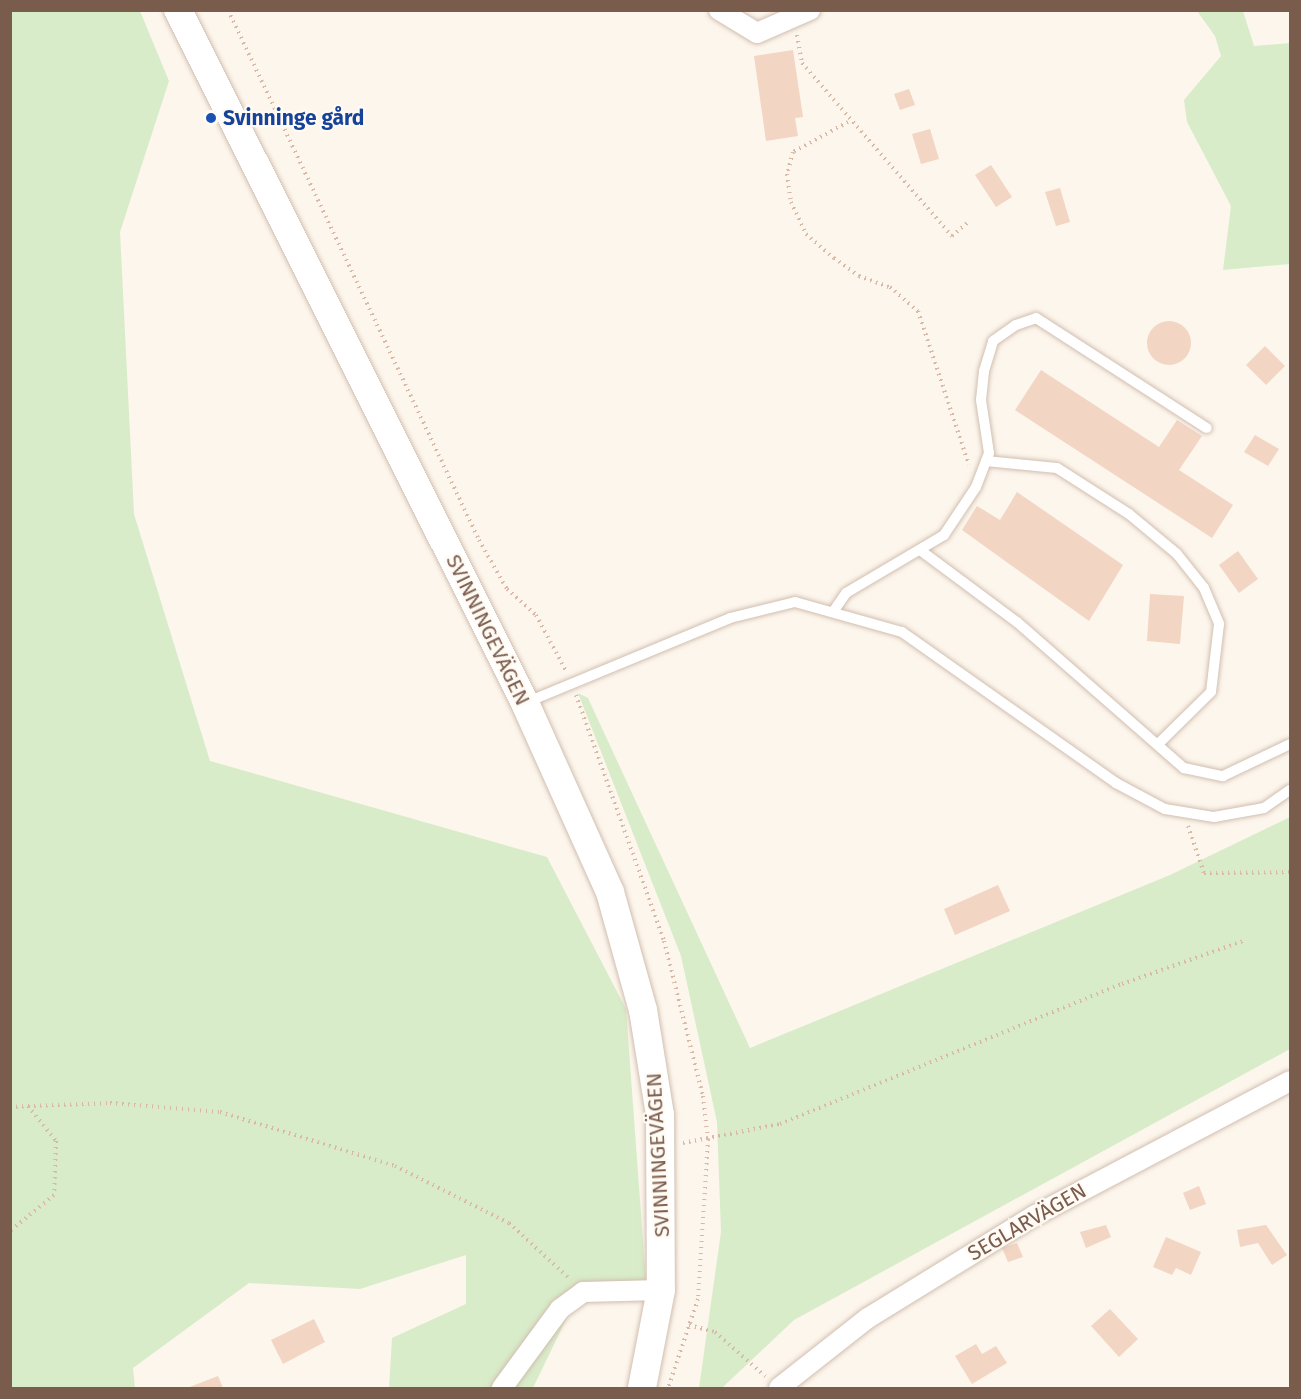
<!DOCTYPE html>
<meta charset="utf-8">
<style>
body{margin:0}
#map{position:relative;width:1301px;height:1399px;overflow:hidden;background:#fdf6ec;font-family:"Fira Sans",sans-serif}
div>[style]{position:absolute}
.green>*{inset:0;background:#d8ecc9}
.building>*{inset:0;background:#f3d5c3}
.round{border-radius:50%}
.path>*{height:4px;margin-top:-2px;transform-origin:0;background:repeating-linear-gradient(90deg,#d9b8a5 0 1.5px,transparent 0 6px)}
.roads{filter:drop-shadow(0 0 2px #d1beb0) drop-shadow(0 0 2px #d1beb0)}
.lane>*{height:10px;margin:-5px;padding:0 5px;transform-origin:5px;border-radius:5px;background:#fff}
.street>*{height:20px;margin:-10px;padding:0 10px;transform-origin:10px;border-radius:10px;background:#fff}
.secondary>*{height:28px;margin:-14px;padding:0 14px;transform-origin:14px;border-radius:14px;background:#fff}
.dots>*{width:16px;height:16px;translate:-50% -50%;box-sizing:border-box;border:3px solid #fffaf3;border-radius:50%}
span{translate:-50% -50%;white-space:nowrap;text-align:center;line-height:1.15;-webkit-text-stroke:4.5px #fffaf3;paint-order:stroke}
.transit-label{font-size:21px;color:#164399;font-weight:700}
.left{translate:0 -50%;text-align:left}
.street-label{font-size:21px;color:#7a5c4d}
.frame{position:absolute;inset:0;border:12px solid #7a5c4d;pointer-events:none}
</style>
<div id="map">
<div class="green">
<i style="clip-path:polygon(10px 11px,140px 11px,169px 81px,120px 232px,134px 514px,210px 761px,547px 857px,626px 1009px,646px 1282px,574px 1303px,533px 1388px,389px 1388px,392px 1338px,466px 1304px,466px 1255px,360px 1289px,249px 1283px,133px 1368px,135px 1388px,11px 1388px)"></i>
<i style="clip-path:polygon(1197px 11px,1243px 11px,1254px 46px,1290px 43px,1290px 264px,1223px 270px,1231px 206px,1187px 122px,1184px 100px,1221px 56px,1215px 36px)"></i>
<i style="clip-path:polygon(578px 693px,588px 698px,750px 1048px,1170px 875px,1290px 817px,1290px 1049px,794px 1320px,722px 1388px,699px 1388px,721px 1232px,717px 1122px,681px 956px)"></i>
</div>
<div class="building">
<i style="clip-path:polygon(793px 50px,803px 117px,795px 118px,798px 136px,766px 141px,754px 56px)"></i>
<i style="clip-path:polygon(909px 89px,915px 105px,900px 110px,894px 94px)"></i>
<i style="clip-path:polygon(930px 129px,939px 159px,921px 164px,912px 134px)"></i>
<i style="clip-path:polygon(991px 165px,1012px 197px,996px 207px,975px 175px)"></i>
<i style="clip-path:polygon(1060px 188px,1070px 222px,1056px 226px,1045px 192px)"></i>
<i class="round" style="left:1147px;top:321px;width:44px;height:44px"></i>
<i style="clip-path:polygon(1265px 346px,1285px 366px,1266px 385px,1246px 365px)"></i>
<i style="clip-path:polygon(1041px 370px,1159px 447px,1177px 420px,1202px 436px,1179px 470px,1233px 505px,1212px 538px,1015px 410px)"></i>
<i style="clip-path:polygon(1255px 435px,1279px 449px,1268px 466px,1244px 452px)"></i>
<i style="clip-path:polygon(1017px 492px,1123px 565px,1089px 621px,962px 530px,977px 506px,1000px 520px)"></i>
<i style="clip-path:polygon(1238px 551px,1258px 579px,1239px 593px,1219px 565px)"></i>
<i style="clip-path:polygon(1150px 594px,1184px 596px,1180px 644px,1147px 641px)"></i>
<i style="clip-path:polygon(998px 885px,1010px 911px,955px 935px,944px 909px)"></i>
<i style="clip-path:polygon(1199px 1186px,1206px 1204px,1190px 1210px,1183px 1193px)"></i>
<i style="clip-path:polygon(1106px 1225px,1111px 1237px,1086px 1248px,1080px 1232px)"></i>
<i style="clip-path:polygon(1266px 1225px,1287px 1255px,1272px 1265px,1258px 1243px,1240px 1247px,1237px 1230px)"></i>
<i style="clip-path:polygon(1166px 1237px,1201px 1252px,1191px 1275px,1176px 1268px,1172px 1275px,1153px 1267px)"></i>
<i style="clip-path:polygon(1017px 1243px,1023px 1257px,1008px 1262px,1002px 1248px)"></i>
<i style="clip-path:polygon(1110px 1309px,1138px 1339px,1119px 1357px,1091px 1326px)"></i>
<i style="clip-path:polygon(314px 1319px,325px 1342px,283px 1364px,271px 1340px)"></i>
<i style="clip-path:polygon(976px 1344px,982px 1354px,996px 1346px,1007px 1363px,972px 1384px,955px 1356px)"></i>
<i style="clip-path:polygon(218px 1376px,223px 1388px,187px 1388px)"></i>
</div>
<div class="path">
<i style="left:228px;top:10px;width:586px;rotate:64.66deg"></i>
<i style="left:479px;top:540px;width:56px;rotate:60.3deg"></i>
<i style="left:507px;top:589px;width:39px;rotate:42deg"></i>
<i style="left:536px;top:615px;width:64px;rotate:61.8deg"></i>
<i style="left:797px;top:35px;width:28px;rotate:80deg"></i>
<i style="left:802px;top:63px;width:229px;rotate:49.1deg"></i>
<i style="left:952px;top:236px;width:23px;rotate:-41deg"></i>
<i style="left:848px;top:122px;width:63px;rotate:151.4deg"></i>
<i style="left:793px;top:152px;width:23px;rotate:105deg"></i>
<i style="left:787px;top:174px;width:28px;rotate:82deg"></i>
<i style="left:791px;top:202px;width:35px;rotate:65deg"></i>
<i style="left:806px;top:234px;width:37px;rotate:41deg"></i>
<i style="left:834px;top:258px;width:31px;rotate:36deg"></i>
<i style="left:859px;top:276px;width:33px;rotate:20deg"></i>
<i style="left:890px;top:287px;width:37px;rotate:41deg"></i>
<i style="left:918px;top:311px;width:162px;rotate:71.7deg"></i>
<i style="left:576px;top:695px;width:261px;rotate:70.3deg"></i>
<i style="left:664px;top:941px;width:160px;rotate:75.9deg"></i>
<i style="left:703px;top:1096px;width:43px;rotate:83.4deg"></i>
<i style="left:708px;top:1139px;width:160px;rotate:93.6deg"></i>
<i style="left:698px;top:1299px;width:94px;rotate:108.6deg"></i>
<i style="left:1188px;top:826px;width:50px;rotate:71.2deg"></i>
<i style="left:1204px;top:873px;width:86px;rotate:-0.7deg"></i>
<i style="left:28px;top:1106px;width:82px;rotate:-2.1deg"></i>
<i style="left:110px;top:1103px;width:110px;rotate:4.7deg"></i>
<i style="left:220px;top:1112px;width:183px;rotate:17.1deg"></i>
<i style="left:395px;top:1166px;width:127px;rotate:26.6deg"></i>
<i style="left:509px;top:1223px;width:84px;rotate:42.6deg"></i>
<i style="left:10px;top:1107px;width:18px;rotate:-3deg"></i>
<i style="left:28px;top:1106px;width:45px;rotate:51.3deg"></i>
<i style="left:56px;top:1141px;width:54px;rotate:92.1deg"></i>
<i style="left:54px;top:1195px;width:57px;rotate:140.7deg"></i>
<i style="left:683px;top:1143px;width:99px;rotate:-11.1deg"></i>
<i style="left:780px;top:1124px;width:370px;rotate:-22.3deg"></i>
<i style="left:1122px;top:984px;width:128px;rotate:-19.6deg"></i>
<i style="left:689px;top:1325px;width:27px;rotate:15deg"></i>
<i style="left:715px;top:1332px;width:67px;rotate:41.3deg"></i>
</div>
<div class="roads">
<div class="lane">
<i style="left:986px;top:461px;width:71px;rotate:5.6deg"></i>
<i style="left:1057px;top:468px;width:85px;rotate:32.6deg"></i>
<i style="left:1129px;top:514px;width:62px;rotate:39.8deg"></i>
<i style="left:1177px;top:554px;width:43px;rotate:51.5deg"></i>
<i style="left:1204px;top:588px;width:39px;rotate:67deg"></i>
<i style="left:1219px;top:624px;width:68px;rotate:96.7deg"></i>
<i style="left:1211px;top:692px;width:74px;rotate:135.5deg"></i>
<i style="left:920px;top:550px;width:121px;rotate:36.6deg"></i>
<i style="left:1017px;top:622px;width:222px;rotate:41.2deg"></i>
<i style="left:1184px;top:768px;width:40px;rotate:12deg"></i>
<i style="left:1223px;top:776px;width:74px;rotate:-25.5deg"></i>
<i style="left:835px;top:609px;width:19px;rotate:-55deg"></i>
<i style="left:846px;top:593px;width:114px;rotate:-30.6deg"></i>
<i style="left:944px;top:535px;width:58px;rotate:-56.3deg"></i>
<i style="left:976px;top:487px;width:36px;rotate:-69deg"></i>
<i style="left:989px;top:453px;width:54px;rotate:-98.6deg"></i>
<i style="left:981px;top:400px;width:29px;rotate:-84deg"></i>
<i style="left:984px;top:371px;width:31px;rotate:-73deg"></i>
<i style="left:993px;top:341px;width:28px;rotate:-35deg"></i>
<i style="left:1016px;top:325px;width:21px;rotate:-19deg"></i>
<i style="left:1036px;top:318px;width:203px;rotate:32.8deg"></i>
<i style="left:525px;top:703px;width:222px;rotate:-22.5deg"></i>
<i style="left:730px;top:618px;width:67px;rotate:-13.8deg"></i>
<i style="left:795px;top:602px;width:111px;rotate:15.7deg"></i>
<i style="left:902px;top:632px;width:262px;rotate:35.2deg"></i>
<i style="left:1116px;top:783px;width:55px;rotate:28deg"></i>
<i style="left:1165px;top:809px;width:50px;rotate:9.3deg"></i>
<i style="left:1214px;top:817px;width:51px;rotate:-10.2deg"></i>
<i style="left:1264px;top:808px;width:32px;rotate:-35deg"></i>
</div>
<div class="street">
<i style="left:719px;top:10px;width:44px;rotate:31.2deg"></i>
<i style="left:757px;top:33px;width:58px;rotate:-23.5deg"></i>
<i style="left:502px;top:1388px;width:98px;rotate:-53.7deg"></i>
<i style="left:560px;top:1309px;width:29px;rotate:-36deg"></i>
<i style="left:583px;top:1292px;width:78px;rotate:-1.5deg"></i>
<i style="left:779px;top:1388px;width:113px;rotate:-38.2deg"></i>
<i style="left:868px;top:1318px;width:195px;rotate:-31.6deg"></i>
<i style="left:1034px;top:1216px;width:289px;rotate:-27.8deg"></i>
</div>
<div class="secondary">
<i style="left:178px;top:10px;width:775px;rotate:63.4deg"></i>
<i style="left:525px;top:703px;width:207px;rotate:65.8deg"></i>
<i style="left:610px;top:892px;width:123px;rotate:74.4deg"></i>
<i style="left:643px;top:1010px;width:106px;rotate:80.8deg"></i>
<i style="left:660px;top:1115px;width:175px;rotate:89.7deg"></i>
<i style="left:661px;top:1290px;width:100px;rotate:101deg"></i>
</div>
</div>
<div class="dots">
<i style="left:211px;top:118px;background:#1a4fb4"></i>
</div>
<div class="transit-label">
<span class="left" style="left:223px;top:118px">Svinninge gård</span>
</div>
<div class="street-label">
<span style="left:488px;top:630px;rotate:64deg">SVINNINGEVÄGEN</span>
<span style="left:658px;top:1155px;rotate:-93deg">SVINNINGEVÄGEN</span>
<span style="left:1027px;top:1222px;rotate:-30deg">SEGLARVÄGEN</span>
</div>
<div class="frame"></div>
</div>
